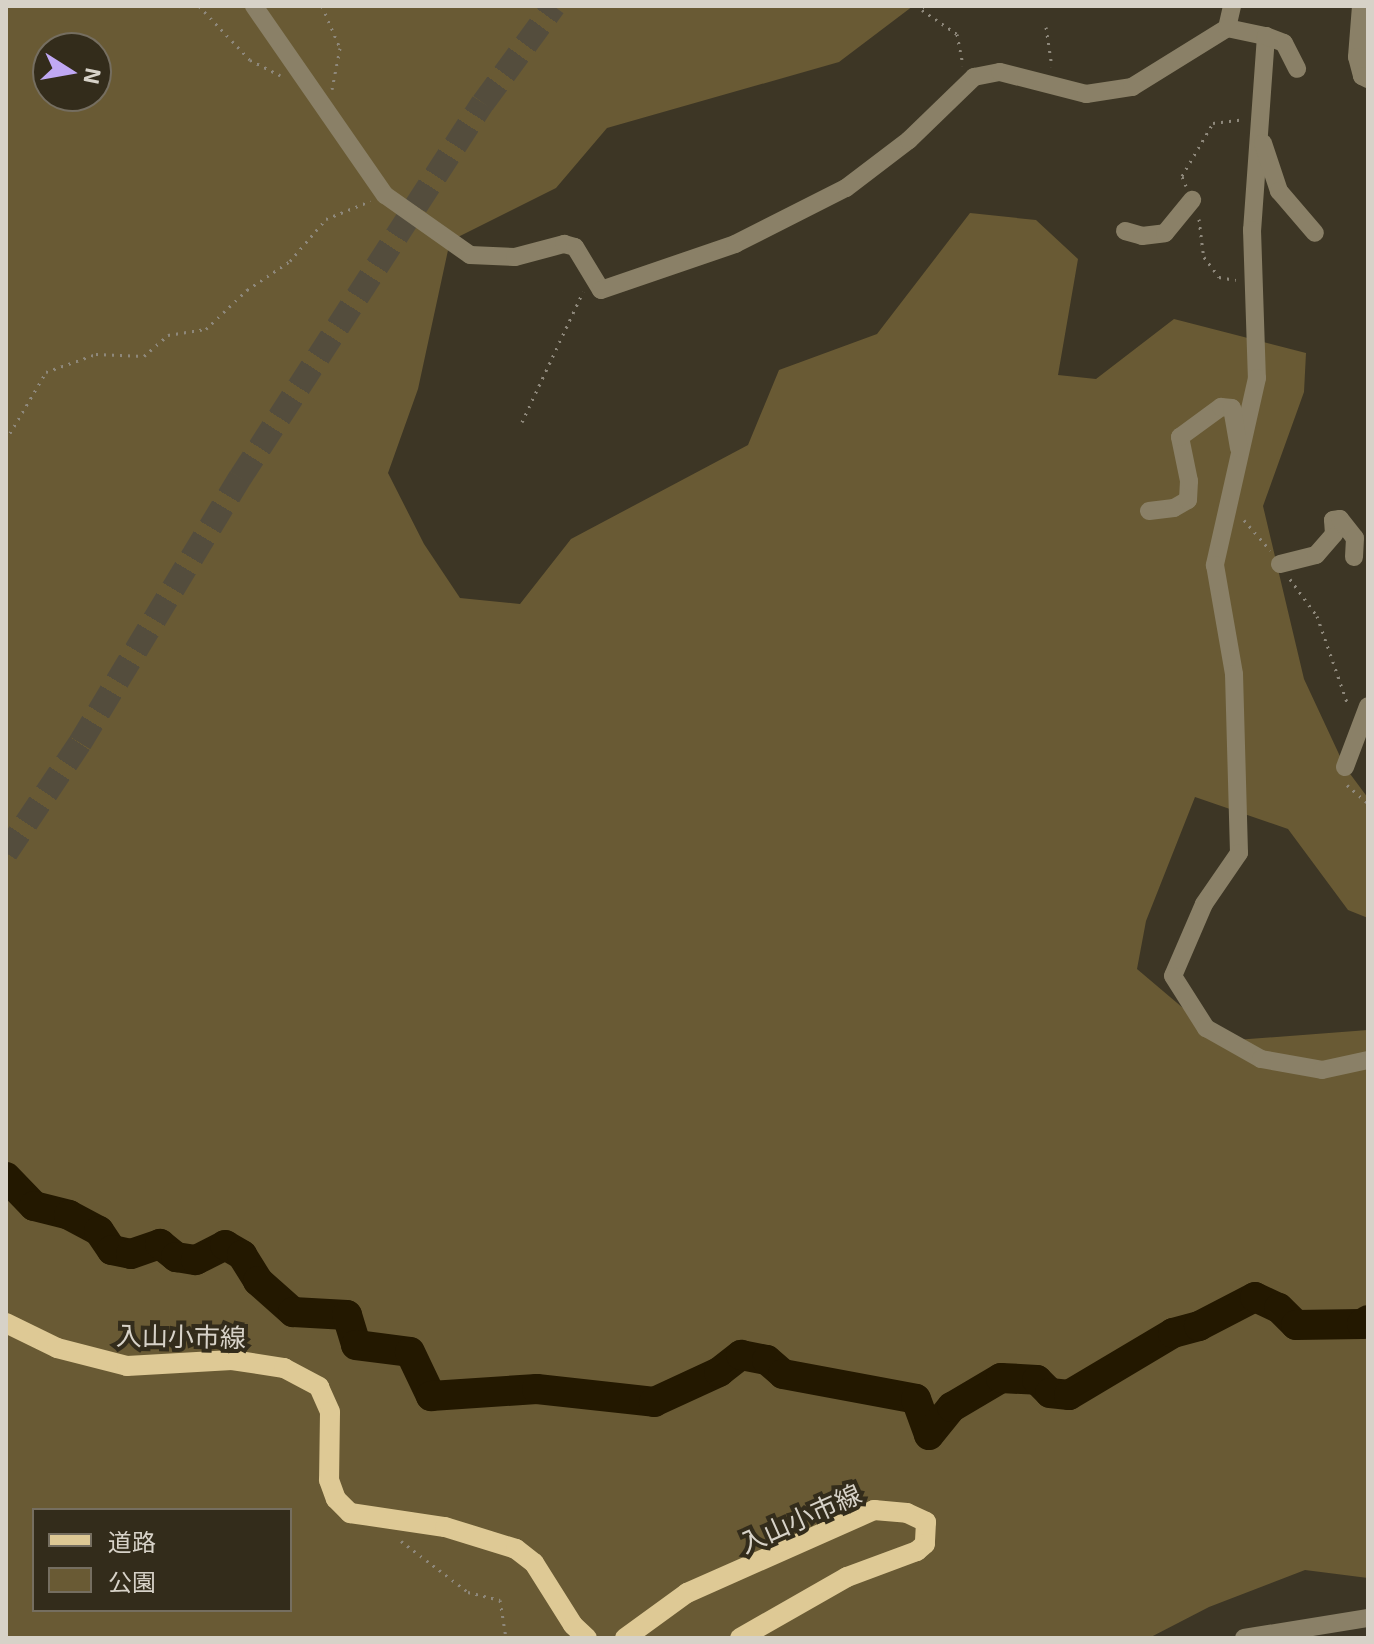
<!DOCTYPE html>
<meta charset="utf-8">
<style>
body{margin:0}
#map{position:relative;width:1374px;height:1644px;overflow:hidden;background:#3d3625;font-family:"Exo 2","Noto Sans JP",sans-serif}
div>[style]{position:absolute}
.green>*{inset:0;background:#695a34}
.river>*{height:30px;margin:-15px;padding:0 15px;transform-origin:15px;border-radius:15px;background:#231800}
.highway-tunnel>*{height:24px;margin-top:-12px;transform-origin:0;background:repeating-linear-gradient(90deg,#544d3d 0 24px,transparent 0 36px)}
.path>*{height:3px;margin-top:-1.5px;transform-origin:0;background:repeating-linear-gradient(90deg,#8e887b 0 2px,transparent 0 8px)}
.minor>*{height:18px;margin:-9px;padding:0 9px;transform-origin:9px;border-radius:9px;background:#8a8067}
.major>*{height:20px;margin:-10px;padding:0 10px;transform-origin:10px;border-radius:10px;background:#dec995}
span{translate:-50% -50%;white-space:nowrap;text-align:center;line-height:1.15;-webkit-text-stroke:8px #332c1b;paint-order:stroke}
.street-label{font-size:26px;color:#d7d2c8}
.frame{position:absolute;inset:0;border:8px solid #d7d2c8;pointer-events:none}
.legend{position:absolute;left:32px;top:1508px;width:260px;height:104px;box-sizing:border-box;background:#332c1b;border:2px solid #756e60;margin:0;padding:10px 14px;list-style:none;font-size:24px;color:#d7d2c8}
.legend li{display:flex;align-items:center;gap:16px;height:40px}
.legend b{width:40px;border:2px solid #756e60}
.north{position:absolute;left:32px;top:32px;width:80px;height:80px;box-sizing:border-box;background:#332c1b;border:2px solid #756e60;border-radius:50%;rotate:101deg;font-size:22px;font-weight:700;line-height:32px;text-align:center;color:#d7d2c8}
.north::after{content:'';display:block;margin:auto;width:28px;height:36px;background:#c0a8f4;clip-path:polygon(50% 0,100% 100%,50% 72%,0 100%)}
</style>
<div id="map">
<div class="green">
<i style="clip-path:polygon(evenodd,6px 6px,913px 6px,839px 62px,607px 128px,556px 188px,450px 241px,418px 389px,388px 473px,424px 544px,460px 598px,520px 604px,571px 539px,748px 445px,779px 370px,877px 334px,970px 213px,1036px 220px,1078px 259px,1058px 375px,1096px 379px,1174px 319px,1306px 353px,1304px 392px,1263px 506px,1304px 679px,1345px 767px,1368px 798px,1368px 918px,1348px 910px,1288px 829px,1195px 797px,1146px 921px,1137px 969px,1222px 1041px,1368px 1030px,1368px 1578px,1305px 1570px,1209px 1607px,1149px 1638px,6px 1638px,6px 6px,48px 48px,96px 48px,96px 96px,48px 96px,48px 48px,6px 6px,34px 1510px,290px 1510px,290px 1610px,34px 1610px,34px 1510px)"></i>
</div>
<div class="river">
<i style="left:6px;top:1177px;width:40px;rotate:46deg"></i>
<i style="left:34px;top:1206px;width:36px;rotate:14deg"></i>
<i style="left:69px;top:1215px;width:34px;rotate:28deg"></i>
<i style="left:99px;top:1231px;width:23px;rotate:56deg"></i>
<i style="left:112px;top:1250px;width:19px;rotate:12deg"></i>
<i style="left:131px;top:1254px;width:31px;rotate:-19deg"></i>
<i style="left:160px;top:1244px;width:21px;rotate:39deg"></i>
<i style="left:176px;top:1257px;width:20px;rotate:9deg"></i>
<i style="left:196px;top:1260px;width:33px;rotate:-27deg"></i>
<i style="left:225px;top:1245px;width:20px;rotate:30deg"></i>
<i style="left:242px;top:1255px;width:31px;rotate:58deg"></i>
<i style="left:258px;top:1281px;width:47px;rotate:41.5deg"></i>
<i style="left:293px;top:1312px;width:54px;rotate:3.2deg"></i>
<i style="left:347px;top:1315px;width:31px;rotate:73deg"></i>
<i style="left:356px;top:1345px;width:54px;rotate:7.4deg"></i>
<i style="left:410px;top:1352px;width:49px;rotate:64.5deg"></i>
<i style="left:431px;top:1396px;width:106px;rotate:-3.8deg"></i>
<i style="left:537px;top:1389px;width:118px;rotate:6.3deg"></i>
<i style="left:654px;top:1402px;width:72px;rotate:-24.8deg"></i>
<i style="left:719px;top:1372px;width:28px;rotate:-38deg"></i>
<i style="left:741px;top:1355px;width:26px;rotate:11deg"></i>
<i style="left:767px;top:1360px;width:21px;rotate:41deg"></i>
<i style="left:783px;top:1374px;width:135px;rotate:10.6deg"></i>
<i style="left:916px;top:1399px;width:38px;rotate:70deg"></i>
<i style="left:929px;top:1435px;width:36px;rotate:-51deg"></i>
<i style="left:952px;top:1407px;width:57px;rotate:-30.6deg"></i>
<i style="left:1001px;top:1378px;width:36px;rotate:3deg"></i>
<i style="left:1037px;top:1380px;width:18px;rotate:45deg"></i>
<i style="left:1050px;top:1393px;width:19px;rotate:6deg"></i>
<i style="left:1069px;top:1395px;width:121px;rotate:-30.8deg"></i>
<i style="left:1173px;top:1333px;width:27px;rotate:-15deg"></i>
<i style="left:1199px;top:1326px;width:63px;rotate:-27.4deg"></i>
<i style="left:1255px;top:1297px;width:26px;rotate:25deg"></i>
<i style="left:1279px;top:1308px;width:24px;rotate:45deg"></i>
<i style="left:1296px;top:1325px;width:66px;rotate:-0.9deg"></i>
<i style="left:1362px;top:1324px;width:7px;rotate:-34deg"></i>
</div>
<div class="highway-tunnel">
<i style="left:6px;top:853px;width:133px;rotate:-56.1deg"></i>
<i style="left:80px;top:743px;width:310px;rotate:-58.9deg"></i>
<i style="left:240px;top:478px;width:447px;rotate:-57.1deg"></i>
<i style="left:483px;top:103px;width:120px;rotate:-53.8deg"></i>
</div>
<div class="path">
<i style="left:199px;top:6px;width:74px;rotate:46.6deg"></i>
<i style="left:250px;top:60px;width:34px;rotate:27deg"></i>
<i style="left:322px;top:6px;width:46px;rotate:66.8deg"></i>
<i style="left:340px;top:48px;width:42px;rotate:101deg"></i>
<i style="left:923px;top:6px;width:4px;rotate:104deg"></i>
<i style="left:922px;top:10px;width:42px;rotate:34.4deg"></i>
<i style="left:957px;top:34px;width:32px;rotate:79deg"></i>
<i style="left:1046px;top:27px;width:40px;rotate:81.5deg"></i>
<i style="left:1186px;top:186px;width:11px;rotate:-112deg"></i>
<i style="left:1182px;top:176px;width:61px;rotate:-59.7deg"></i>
<i style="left:1213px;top:123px;width:31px;rotate:-7deg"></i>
<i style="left:1199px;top:219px;width:38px;rotate:83deg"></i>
<i style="left:1204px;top:257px;width:25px;rotate:53deg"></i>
<i style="left:1219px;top:277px;width:17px;rotate:10deg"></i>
<i style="left:522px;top:422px;width:144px;rotate:-64.9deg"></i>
<i style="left:6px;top:440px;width:79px;rotate:-59.5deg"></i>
<i style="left:46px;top:372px;width:53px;rotate:-19.8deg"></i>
<i style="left:96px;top:354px;width:48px;rotate:2.4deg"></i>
<i style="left:144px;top:356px;width:32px;rotate:-41deg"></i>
<i style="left:168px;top:335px;width:38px;rotate:-9deg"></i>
<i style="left:206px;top:329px;width:57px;rotate:-43.6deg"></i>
<i style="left:247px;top:290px;width:52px;rotate:-34deg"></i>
<i style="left:290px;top:261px;width:55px;rotate:-49.4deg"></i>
<i style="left:326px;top:219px;width:48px;rotate:-22.2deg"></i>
<i style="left:1244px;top:520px;width:40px;rotate:49deg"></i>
<i style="left:1290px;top:579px;width:46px;rotate:53.9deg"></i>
<i style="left:1317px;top:616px;width:94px;rotate:70.8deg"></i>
<i style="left:1347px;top:785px;width:28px;rotate:41deg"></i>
<i style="left:401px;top:1541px;width:84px;rotate:37.3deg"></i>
<i style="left:468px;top:1592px;width:33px;rotate:14deg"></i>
<i style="left:500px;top:1600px;width:38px;rotate:81deg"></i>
</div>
<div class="minor">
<i style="left:254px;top:6px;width:230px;rotate:55.3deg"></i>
<i style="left:385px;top:195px;width:104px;rotate:35.2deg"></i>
<i style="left:470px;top:255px;width:45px;rotate:2.5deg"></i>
<i style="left:515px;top:257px;width:51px;rotate:-14.9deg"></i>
<i style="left:564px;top:244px;width:11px;rotate:15deg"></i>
<i style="left:575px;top:247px;width:50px;rotate:58.8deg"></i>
<i style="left:601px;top:290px;width:142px;rotate:-18.9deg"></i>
<i style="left:735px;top:244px;width:124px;rotate:-26.8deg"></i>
<i style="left:846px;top:188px;width:79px;rotate:-37.3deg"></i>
<i style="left:909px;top:140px;width:91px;rotate:-44.1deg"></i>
<i style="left:974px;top:77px;width:26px;rotate:-11deg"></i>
<i style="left:1000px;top:72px;width:89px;rotate:14.3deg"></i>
<i style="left:1086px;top:94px;width:47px;rotate:-8.7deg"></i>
<i style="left:1132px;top:87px;width:112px;rotate:-31.8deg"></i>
<i style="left:1227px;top:28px;width:23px;rotate:-77deg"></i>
<i style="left:1361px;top:6px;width:51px;rotate:94.5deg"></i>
<i style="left:1357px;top:57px;width:20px;rotate:75deg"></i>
<i style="left:1362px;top:76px;width:7px;rotate:27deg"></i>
<i style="left:1227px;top:28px;width:40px;rotate:12deg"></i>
<i style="left:1266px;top:36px;width:195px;rotate:94.1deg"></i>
<i style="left:1252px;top:230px;width:148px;rotate:88.1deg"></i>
<i style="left:1257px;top:378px;width:192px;rotate:102.7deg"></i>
<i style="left:1215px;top:565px;width:111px;rotate:80.1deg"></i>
<i style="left:1234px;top:674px;width:179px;rotate:88.4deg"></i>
<i style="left:1239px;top:853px;width:62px;rotate:124.5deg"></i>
<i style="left:1204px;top:904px;width:78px;rotate:113.3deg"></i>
<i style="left:1173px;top:976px;width:62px;rotate:57.6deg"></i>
<i style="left:1206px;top:1028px;width:63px;rotate:29.4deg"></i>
<i style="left:1261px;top:1059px;width:62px;rotate:10.2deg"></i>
<i style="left:1322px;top:1070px;width:47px;rotate:-12.3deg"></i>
<i style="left:1266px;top:36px;width:19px;rotate:21deg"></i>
<i style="left:1284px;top:43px;width:29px;rotate:63deg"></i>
<i style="left:1263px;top:143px;width:51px;rotate:71.6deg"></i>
<i style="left:1279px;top:191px;width:55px;rotate:49.4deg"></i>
<i style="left:1125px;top:231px;width:18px;rotate:16deg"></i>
<i style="left:1142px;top:236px;width:23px;rotate:-7deg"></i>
<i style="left:1165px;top:233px;width:43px;rotate:-50.7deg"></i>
<i style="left:1149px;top:511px;width:25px;rotate:-7deg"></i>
<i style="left:1174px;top:508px;width:16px;rotate:-30deg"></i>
<i style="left:1188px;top:500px;width:19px;rotate:-87deg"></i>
<i style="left:1189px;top:481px;width:45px;rotate:-101.6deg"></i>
<i style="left:1180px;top:437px;width:51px;rotate:-36.2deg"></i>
<i style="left:1221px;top:407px;width:11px;rotate:5deg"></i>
<i style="left:1232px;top:408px;width:41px;rotate:80.1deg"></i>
<i style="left:1280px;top:564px;width:37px;rotate:-14deg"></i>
<i style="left:1316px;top:555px;width:28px;rotate:-49deg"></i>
<i style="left:1334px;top:534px;width:14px;rotate:-94deg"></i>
<i style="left:1333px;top:520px;width:7px;rotate:-8deg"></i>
<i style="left:1340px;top:519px;width:24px;rotate:52deg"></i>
<i style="left:1355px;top:538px;width:19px;rotate:93deg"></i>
<i style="left:1345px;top:767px;width:65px;rotate:-69.3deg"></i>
<i style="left:1244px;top:1638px;width:126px;rotate:-9.2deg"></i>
</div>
<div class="major">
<i style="left:6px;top:1323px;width:57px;rotate:26.1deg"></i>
<i style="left:57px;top:1348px;width:72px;rotate:14.4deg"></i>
<i style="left:127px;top:1366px;width:105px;rotate:-3.3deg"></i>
<i style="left:232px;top:1360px;width:53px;rotate:8.7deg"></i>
<i style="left:284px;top:1368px;width:40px;rotate:28deg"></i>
<i style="left:319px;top:1387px;width:27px;rotate:66deg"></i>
<i style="left:330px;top:1412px;width:68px;rotate:90.8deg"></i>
<i style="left:329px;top:1480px;width:20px;rotate:70deg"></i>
<i style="left:336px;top:1499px;width:20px;rotate:45deg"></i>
<i style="left:350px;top:1513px;width:96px;rotate:8.4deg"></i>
<i style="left:445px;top:1527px;width:74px;rotate:17.2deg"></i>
<i style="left:516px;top:1549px;width:23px;rotate:38deg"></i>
<i style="left:534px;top:1563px;width:73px;rotate:57.8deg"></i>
<i style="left:573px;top:1625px;width:19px;rotate:43deg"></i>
<i style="left:625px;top:1638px;width:77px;rotate:-36deg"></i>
<i style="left:687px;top:1593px;width:205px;rotate:-23.9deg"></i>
<i style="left:874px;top:1510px;width:33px;rotate:5deg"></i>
<i style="left:907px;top:1513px;width:21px;rotate:25deg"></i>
<i style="left:926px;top:1522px;width:22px;rotate:93deg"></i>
<i style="left:925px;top:1544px;width:11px;rotate:139deg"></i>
<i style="left:917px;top:1551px;width:75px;rotate:159.6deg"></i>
<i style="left:847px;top:1577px;width:123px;rotate:150.3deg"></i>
</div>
<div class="street-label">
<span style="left:181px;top:1336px;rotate:1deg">入山小市線</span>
<span style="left:800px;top:1518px;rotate:-24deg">入山小市線</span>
</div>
<div class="frame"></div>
<ul class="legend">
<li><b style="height:10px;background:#dec995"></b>道路</li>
<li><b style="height:22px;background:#695a34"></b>公園</li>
</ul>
<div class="north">N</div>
</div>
